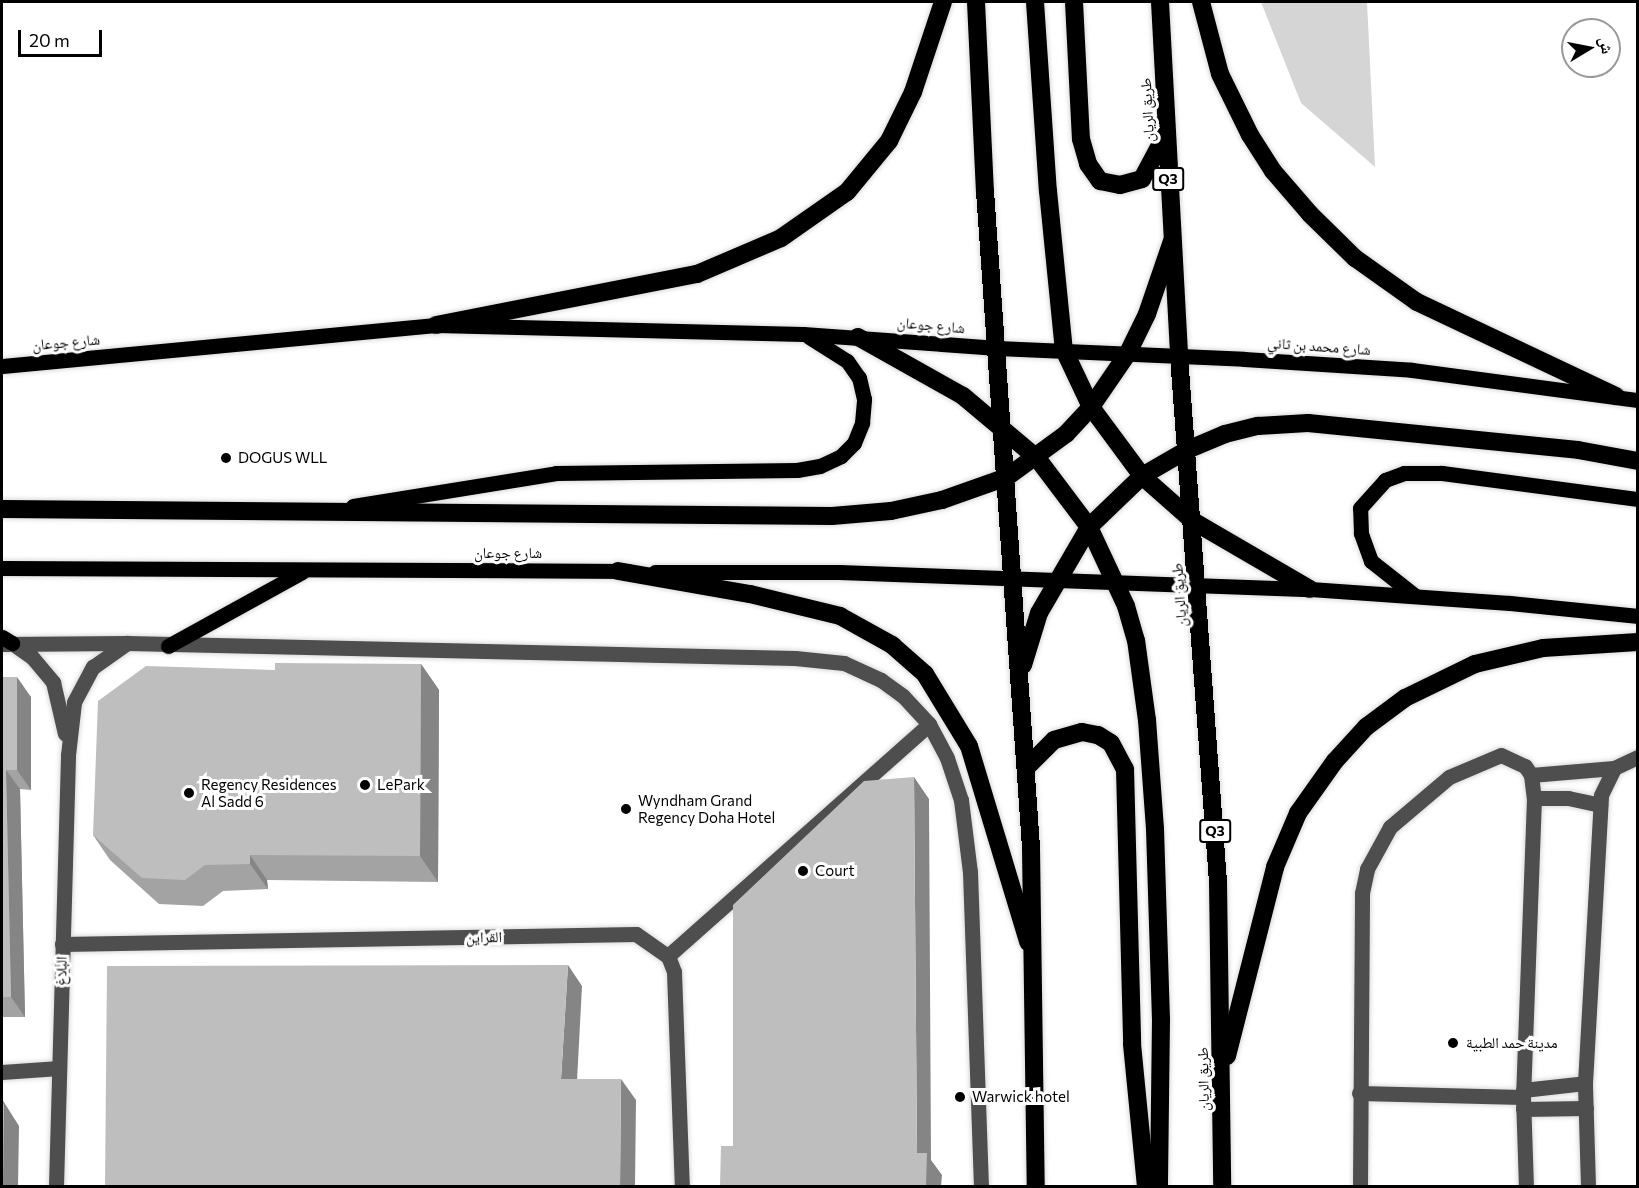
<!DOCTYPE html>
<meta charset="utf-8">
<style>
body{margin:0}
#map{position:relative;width:1639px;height:1188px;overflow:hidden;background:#fff;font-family:Commissioner,"Noto Naskh Arabic",sans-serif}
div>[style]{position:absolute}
.green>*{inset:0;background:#d5d5d5}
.roads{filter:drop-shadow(0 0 2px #dbdbdb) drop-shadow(0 0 2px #dbdbdb)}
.minor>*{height:15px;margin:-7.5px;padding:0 7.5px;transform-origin:7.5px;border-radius:7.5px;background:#4e4e4e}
.major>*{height:15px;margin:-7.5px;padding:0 7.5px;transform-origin:7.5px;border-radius:7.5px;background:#000}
.highway>*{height:18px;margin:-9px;padding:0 9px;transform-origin:9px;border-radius:9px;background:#000}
.wall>*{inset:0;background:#a3a3a3}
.shaded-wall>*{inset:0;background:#858585}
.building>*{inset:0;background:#bebebe}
.dots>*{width:16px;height:16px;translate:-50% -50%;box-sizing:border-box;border:3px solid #fff;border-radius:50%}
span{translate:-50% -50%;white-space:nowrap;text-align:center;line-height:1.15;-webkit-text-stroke:6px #fff;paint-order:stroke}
.shield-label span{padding:2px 4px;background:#fff;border:2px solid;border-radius:4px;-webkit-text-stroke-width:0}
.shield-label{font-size:14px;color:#000;font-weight:700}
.street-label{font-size:15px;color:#000}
.poi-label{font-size:15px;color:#000}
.left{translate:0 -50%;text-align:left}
.frame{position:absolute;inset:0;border:3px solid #000;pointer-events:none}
.north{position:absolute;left:1561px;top:18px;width:60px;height:60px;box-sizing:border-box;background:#fff;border:2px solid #999;border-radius:50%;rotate:80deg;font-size:16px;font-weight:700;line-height:24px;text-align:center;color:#000}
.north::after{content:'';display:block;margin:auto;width:21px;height:27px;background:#000;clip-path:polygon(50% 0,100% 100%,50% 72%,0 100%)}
.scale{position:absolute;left:18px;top:30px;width:84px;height:27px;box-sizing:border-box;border:3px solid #000;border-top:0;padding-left:8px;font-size:18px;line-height:21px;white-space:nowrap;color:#000;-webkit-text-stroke:4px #fff;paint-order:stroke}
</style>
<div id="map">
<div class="green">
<i style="clip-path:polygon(1261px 2px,1367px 2px,1375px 167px,1301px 103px)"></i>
</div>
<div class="roads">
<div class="minor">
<i style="left:12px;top:643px;width:24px;rotate:35deg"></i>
<i style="left:32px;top:657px;width:33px;rotate:50deg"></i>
<i style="left:53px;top:682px;width:53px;rotate:77deg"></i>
<i style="left:2px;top:644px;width:125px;rotate:-0.5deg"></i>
<i style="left:127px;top:643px;width:668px;rotate:1.29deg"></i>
<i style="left:795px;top:658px;width:49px;rotate:5.8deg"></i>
<i style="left:844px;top:663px;width:41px;rotate:24.7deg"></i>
<i style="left:881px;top:680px;width:27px;rotate:36deg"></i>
<i style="left:903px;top:696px;width:38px;rotate:47deg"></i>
<i style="left:929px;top:724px;width:38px;rotate:62deg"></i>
<i style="left:947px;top:758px;width:44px;rotate:71.6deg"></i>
<i style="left:961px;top:800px;width:73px;rotate:82.9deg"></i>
<i style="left:970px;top:872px;width:314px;rotate:88deg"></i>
<i style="left:1531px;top:775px;width:83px;rotate:-4.8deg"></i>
<i style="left:1534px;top:798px;width:34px"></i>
<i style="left:1568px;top:798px;width:33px;rotate:12deg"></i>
<i style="left:62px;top:944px;width:574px;rotate:-1deg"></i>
<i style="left:636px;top:934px;width:39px;rotate:35deg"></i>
<i style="left:668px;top:956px;width:17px;rotate:69deg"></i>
<i style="left:674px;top:972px;width:214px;rotate:87.9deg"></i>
<i style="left:668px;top:956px;width:349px;rotate:-41.6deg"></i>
<i style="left:2px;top:1072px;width:57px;rotate:-4deg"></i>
<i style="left:1523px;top:1090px;width:62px;rotate:-6.4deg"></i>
<i style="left:1359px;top:1093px;width:164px;rotate:1.4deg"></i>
<i style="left:1523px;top:1109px;width:63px;rotate:-0.9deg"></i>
<i style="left:56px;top:1186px;width:431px;rotate:-88.4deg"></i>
<i style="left:68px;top:755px;width:53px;rotate:-83.5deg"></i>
<i style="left:74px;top:702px;width:40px;rotate:-62deg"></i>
<i style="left:93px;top:667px;width:42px;rotate:-35.2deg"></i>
<i style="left:1360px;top:1186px;width:293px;rotate:-89.6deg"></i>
<i style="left:1362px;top:893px;width:25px;rotate:-78deg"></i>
<i style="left:1367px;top:869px;width:48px;rotate:-61.3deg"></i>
<i style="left:1390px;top:827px;width:77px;rotate:-40.3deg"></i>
<i style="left:1449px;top:777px;width:56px;rotate:-22.9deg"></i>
<i style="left:1501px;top:755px;width:26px;rotate:25deg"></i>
<i style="left:1525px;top:766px;width:11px;rotate:56deg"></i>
<i style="left:1531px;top:775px;width:23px;rotate:83deg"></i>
<i style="left:1534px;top:798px;width:299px;rotate:92.1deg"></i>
<i style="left:1523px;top:1097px;width:89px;rotate:88.1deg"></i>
<i style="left:1588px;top:1186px;width:103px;rotate:-91.7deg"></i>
<i style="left:1585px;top:1083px;width:288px;rotate:-86.8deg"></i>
<i style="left:1601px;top:795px;width:30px;rotate:-64deg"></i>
<i style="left:1614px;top:768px;width:26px;rotate:-25deg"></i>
</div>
<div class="major">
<i style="left:2px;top:366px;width:436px;rotate:-5.4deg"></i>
<i style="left:436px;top:325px;width:367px;rotate:1.4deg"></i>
<i style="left:803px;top:334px;width:195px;rotate:4.1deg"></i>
<i style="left:997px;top:348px;width:247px;rotate:2.5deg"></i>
<i style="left:1244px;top:359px;width:168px;rotate:3.7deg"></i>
<i style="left:1412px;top:370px;width:228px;rotate:7.6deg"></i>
<i style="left:353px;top:506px;width:206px;rotate:-9.2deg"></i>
<i style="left:556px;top:473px;width:241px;rotate:-0.7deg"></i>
<i style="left:797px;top:470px;width:23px;rotate:-10deg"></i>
<i style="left:820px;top:466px;width:23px;rotate:-25deg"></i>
<i style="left:841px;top:456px;width:18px;rotate:-45deg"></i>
<i style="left:854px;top:443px;width:22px;rotate:-68deg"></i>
<i style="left:862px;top:423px;width:24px;rotate:-85deg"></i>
<i style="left:864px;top:399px;width:22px;rotate:-103deg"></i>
<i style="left:859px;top:378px;width:21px;rotate:-125deg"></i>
<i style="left:847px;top:361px;width:45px;rotate:-147.7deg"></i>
<i style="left:2px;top:568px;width:626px;rotate:0.27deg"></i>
<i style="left:655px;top:572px;width:184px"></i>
<i style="left:839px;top:572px;width:471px;rotate:2.1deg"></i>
<i style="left:1310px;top:589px;width:200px;rotate:4deg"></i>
<i style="left:1510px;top:603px;width:129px;rotate:5.8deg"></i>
<i style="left:1414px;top:595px;width:55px;rotate:-141.7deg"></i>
<i style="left:1371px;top:561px;width:30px;rotate:-110deg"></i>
<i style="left:1361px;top:533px;width:25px;rotate:-92deg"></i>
<i style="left:1360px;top:508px;width:38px;rotate:-48deg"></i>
<i style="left:1385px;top:480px;width:20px;rotate:-20deg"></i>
<i style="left:1404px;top:473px;width:38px"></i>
<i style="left:1442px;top:473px;width:198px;rotate:7.6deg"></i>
<i style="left:2px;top:637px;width:12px;rotate:31deg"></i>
<i style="left:168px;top:646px;width:153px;rotate:-28.9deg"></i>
</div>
<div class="highway">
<i style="left:976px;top:2px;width:189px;rotate:87.3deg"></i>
<i style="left:985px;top:191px;width:659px;rotate:85.99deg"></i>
<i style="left:1031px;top:848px;width:338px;rotate:89.2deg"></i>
<i style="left:1035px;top:2px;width:189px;rotate:86.1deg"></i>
<i style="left:1048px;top:191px;width:160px;rotate:84.3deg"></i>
<i style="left:1064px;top:350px;width:63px;rotate:64.7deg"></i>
<i style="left:1091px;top:407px;width:86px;rotate:53.5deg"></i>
<i style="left:1142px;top:476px;width:68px;rotate:41.4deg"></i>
<i style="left:1193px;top:521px;width:135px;rotate:30.2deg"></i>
<i style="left:1074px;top:2px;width:137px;rotate:87.1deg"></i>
<i style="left:1081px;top:139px;width:26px;rotate:74deg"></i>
<i style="left:1088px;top:164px;width:21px;rotate:55deg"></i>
<i style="left:1100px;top:181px;width:20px;rotate:11deg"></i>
<i style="left:1120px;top:185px;width:23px;rotate:-15deg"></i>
<i style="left:1142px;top:179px;width:49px;rotate:-61.9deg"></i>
<i style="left:1160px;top:2px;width:355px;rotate:86.9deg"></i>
<i style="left:1179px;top:356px;width:527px;rotate:85.76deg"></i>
<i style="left:1218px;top:882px;width:304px;rotate:89.2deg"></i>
<i style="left:1201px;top:2px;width:74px;rotate:75.2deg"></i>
<i style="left:1220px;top:74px;width:68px;rotate:63.8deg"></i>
<i style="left:1250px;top:135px;width:43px;rotate:57.4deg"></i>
<i style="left:1273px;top:171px;width:57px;rotate:49.3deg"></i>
<i style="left:1310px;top:214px;width:63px;rotate:44.4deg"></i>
<i style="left:1355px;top:258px;width:76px;rotate:35.4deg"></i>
<i style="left:1417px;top:302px;width:220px;rotate:25.3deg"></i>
<i style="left:436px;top:325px;width:266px;rotate:-11.1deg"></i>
<i style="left:697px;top:274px;width:91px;rotate:-23.2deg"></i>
<i style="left:781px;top:238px;width:80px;rotate:-34.9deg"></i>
<i style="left:847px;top:192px;width:66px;rotate:-50.5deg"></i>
<i style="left:889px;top:141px;width:55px;rotate:-63.9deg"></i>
<i style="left:913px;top:92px;width:95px;rotate:-71.6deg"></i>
<i style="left:858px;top:337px;width:120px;rotate:29.3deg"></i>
<i style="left:963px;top:396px;width:97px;rotate:40deg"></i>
<i style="left:1037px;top:458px;width:86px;rotate:53deg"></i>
<i style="left:1089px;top:527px;width:87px;rotate:64.9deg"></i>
<i style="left:1126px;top:606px;width:35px;rotate:74deg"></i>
<i style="left:1136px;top:640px;width:81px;rotate:82.2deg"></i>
<i style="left:1147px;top:720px;width:109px;rotate:85.8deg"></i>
<i style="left:1155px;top:829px;width:190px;rotate:88.2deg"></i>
<i style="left:1161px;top:1019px;width:167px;rotate:90.7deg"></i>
<i style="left:2px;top:509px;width:830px;rotate:0.48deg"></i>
<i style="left:832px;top:516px;width:59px;rotate:-4.8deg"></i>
<i style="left:891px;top:511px;width:52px;rotate:-12.2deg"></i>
<i style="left:942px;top:500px;width:69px;rotate:-19.5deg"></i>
<i style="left:1007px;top:477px;width:73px;rotate:-36.1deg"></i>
<i style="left:1066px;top:434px;width:37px;rotate:-47deg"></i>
<i style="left:1091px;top:407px;width:65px;rotate:-55.6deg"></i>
<i style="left:1128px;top:353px;width:43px;rotate:-64deg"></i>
<i style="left:1147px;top:314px;width:77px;rotate:-71.1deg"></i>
<i style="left:618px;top:571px;width:134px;rotate:9.9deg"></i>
<i style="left:750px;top:594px;width:93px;rotate:13.7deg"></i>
<i style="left:840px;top:616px;width:60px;rotate:29.1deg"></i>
<i style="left:892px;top:645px;width:44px;rotate:41.3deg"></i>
<i style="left:925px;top:674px;width:84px;rotate:58.6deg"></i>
<i style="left:969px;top:746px;width:205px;rotate:73.2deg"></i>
<i style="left:1023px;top:665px;width:54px;rotate:-72.9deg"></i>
<i style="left:1039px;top:613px;width:99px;rotate:-59.8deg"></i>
<i style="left:1089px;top:527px;width:74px;rotate:-43.9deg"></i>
<i style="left:1142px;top:476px;width:52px;rotate:-30deg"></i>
<i style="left:1187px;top:450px;width:41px;rotate:-22.8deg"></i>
<i style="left:1225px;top:434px;width:34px;rotate:-14deg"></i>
<i style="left:1258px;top:426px;width:50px;rotate:-3.4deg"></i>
<i style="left:1308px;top:423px;width:271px;rotate:5.7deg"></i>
<i style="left:1578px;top:450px;width:61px;rotate:10.4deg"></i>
<i style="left:1027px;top:767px;width:38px;rotate:-45deg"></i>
<i style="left:1054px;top:740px;width:29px;rotate:-16deg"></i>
<i style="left:1082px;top:732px;width:16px;rotate:11deg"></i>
<i style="left:1098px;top:735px;width:15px;rotate:32deg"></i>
<i style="left:1111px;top:743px;width:30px;rotate:62deg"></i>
<i style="left:1125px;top:769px;width:275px;rotate:88.5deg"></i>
<i style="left:1132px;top:1044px;width:143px;rotate:84.4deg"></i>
<i style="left:1227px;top:1056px;width:195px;rotate:-75.7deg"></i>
<i style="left:1275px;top:867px;width:59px;rotate:-66.9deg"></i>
<i style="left:1298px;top:813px;width:64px;rotate:-54.6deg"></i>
<i style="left:1335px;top:761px;width:46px;rotate:-47.6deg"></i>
<i style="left:1366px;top:727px;width:49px;rotate:-36.6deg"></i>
<i style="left:1405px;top:698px;width:78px;rotate:-25.9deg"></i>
<i style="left:1475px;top:664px;width:70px;rotate:-13.2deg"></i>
<i style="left:1543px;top:648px;width:95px;rotate:-3.6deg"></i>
</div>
</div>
<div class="wall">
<i style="clip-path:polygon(421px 664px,439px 690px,438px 882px,267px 880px,268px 889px,223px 891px,203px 906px,159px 904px,110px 860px,93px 835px,275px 670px)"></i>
<i style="clip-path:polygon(2px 677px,31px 697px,31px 790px,20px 789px,25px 1017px,2px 1017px)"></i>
</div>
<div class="shaded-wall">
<i style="clip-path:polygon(421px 664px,439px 690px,438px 882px,420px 856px)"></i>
<i style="clip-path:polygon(17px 677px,31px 697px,31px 790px,17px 770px)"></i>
<i style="clip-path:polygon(6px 770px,20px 789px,25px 1017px,11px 997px)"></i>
<i style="clip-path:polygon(914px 777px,929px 799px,931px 1160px,942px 1175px,941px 1186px,926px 1186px,917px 1153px)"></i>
<i style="clip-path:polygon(250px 855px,267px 880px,268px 889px,250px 864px)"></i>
<i style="clip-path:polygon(568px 965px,582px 986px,576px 1100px,561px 1079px)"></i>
<i style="clip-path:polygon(621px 1079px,636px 1100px,635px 1186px,620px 1186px)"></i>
<i style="clip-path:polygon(2px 1099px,19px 1126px,18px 1186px,3px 1186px)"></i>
</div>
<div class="building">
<i style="clip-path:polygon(275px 663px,421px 664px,420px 856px,250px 855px,250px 864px,205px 865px,185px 880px,142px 878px,93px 835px,98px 701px,146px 666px,275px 670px)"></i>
<i style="clip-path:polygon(2px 677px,17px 677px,17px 770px,6px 770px,11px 997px,2px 997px)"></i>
<i style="clip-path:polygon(914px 777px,917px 1153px,927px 1153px,926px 1186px,720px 1186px,721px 1146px,733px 1146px,733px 905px,864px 781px)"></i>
<i style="clip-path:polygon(568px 965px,561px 1079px,621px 1079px,620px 1186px,105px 1186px,107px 966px)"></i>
<i style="clip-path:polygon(2px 1101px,4px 1105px,3px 1186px,2px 1186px)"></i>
</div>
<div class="dots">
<i style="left:226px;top:458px;background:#000"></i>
<i style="left:365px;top:785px;background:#000"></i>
<i style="left:189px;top:793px;background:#000"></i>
<i style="left:626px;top:809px;background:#000"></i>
<i style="left:803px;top:871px;background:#000"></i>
<i style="left:1453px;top:1043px;background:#000"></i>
<i style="left:960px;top:1097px;background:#000"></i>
</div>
<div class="shield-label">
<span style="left:1168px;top:179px">Q3</span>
<span style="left:1215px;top:831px">Q3</span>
</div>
<div class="street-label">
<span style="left:1147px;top:110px;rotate:-93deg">طريق الريان</span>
<span style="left:931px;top:325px;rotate:5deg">شارع جوعان</span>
<span style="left:66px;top:342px;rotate:-5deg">شارع جوعان</span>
<span style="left:1319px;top:346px;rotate:4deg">شارع محمد بن ثاني</span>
<span style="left:508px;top:553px">شارع جوعان</span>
<span style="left:1179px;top:595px;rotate:-94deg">طريق الريان</span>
<span style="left:484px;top:937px;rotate:-1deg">القراين</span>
<span style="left:61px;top:971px;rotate:-89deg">البلاغ</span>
<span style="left:1203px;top:1079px;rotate:-91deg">طريق الريان</span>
</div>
<div class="poi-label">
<span class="left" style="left:238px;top:458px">DOGUS WLL</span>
<span class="left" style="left:201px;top:793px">Regency Residences<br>Al Sadd 6</span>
<span class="left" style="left:377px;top:785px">LePark</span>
<span class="left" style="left:638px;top:809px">Wyndham Grand<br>Regency Doha Hotel</span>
<span class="left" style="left:815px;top:871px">Court</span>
<span class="left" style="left:1466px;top:1043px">مدينة حمد الطبية</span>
<span class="left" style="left:972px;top:1097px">Warwick hotel</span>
</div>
<div class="frame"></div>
<div class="north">ش</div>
<div class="scale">20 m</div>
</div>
